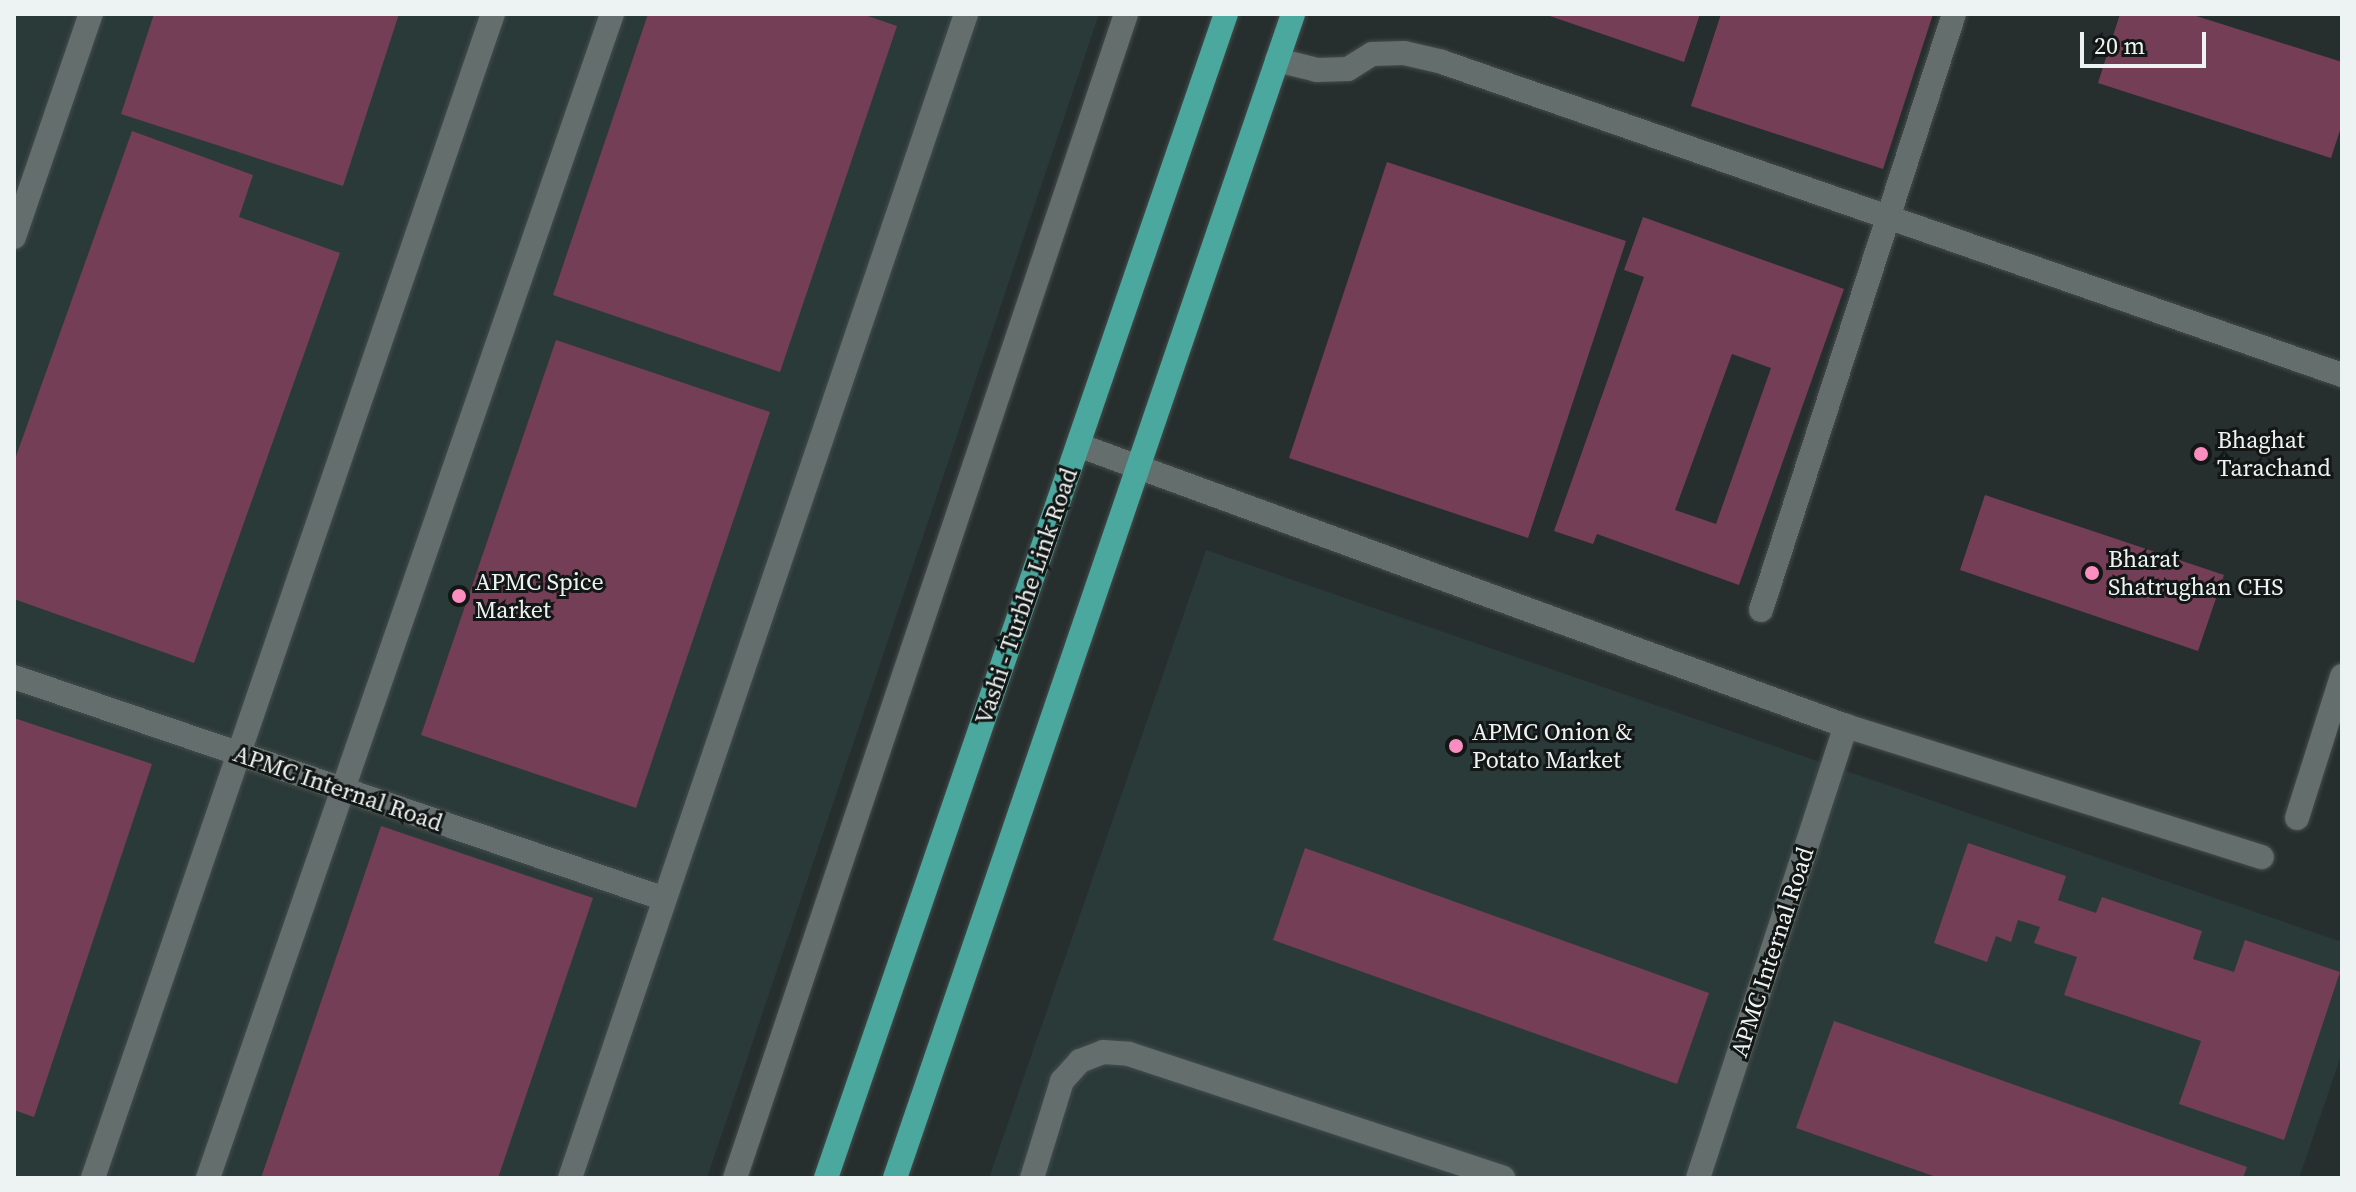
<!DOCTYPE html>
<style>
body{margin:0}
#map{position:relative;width:2356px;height:1192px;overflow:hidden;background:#262f2d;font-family:"Source Serif 4",serif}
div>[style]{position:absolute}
.built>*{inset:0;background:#2a3a38}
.building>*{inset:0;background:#753e57}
.roads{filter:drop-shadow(0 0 2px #444c4b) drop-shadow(0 0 2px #444c4b)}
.minor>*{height:24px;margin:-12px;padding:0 12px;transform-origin:12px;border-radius:12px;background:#646e6c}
.major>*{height:24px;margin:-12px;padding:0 12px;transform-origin:12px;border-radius:12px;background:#4aa89e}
.dots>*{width:22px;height:22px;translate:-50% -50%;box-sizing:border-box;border:4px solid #121615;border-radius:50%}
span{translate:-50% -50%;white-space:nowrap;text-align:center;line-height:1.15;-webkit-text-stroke:6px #121615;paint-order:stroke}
.poi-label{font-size:24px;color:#edf3f2}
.left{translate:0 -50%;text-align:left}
.street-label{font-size:24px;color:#edf3f2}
.frame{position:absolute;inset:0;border:16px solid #edf3f2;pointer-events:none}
.scale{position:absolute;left:2080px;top:32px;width:126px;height:36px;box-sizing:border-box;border:4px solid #edf3f2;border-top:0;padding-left:10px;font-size:24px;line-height:28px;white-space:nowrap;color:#edf3f2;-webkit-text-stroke:6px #121615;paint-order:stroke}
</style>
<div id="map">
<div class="built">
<i style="clip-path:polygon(14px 14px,1099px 14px,707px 1178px,14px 1178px)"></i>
<i style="clip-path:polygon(1206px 550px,2342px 942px,2342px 1053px,2299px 1178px,989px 1178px)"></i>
</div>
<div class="building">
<i style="clip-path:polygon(154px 14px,399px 14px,343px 186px,121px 114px)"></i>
<i style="clip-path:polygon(648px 14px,862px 14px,897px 26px,780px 372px,553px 295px)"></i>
<i style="clip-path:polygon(1544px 14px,1700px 14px,1684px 62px)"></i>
<i style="clip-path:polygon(1721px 14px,1933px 14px,1883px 169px,1691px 106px)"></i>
<i style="clip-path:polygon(2120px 14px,2190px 14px,2342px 62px,2342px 124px,2331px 158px,2098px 83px)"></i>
<i style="clip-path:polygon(132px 131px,253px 175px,239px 217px,340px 253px,194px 663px,14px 599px,14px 462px)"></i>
<i style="clip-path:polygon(1387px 162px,1626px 241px,1528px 538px,1289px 458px)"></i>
<i style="clip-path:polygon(evenodd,1643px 217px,1844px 289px,1739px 585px,1597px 534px,1593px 544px,1554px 531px,1644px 277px,1624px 270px,1643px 217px,1732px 354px,1771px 368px,1716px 524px,1675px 510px,1732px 354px)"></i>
<i style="clip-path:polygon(556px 340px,770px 412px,636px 808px,421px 735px)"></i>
<i style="clip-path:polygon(1985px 495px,2224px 575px,2198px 651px,1960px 570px)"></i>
<i style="clip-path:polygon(14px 718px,152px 764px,34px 1117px,14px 1110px)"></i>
<i style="clip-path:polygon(381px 826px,593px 898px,498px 1178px,261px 1178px)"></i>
<i style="clip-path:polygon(1968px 843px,2066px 876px,2058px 900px,2096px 913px,2102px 897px,2202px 931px,2193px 959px,2234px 972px,2245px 940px,2340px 972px,2284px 1140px,2179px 1104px,2201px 1041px,2064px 995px,2077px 957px,2034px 943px,2040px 927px,2018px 920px,2011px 942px,1996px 936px,1987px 962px,1934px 943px)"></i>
<i style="clip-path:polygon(1305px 848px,1709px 993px,1677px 1084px,1273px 940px)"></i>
<i style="clip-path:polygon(1834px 1021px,2247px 1167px,2243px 1178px,1939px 1178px,1796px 1128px)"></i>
</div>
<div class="roads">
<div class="minor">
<i style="left:1277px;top:60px;width:41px;rotate:14deg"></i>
<i style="left:1317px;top:70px;width:31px;rotate:-2deg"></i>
<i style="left:1348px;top:69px;width:28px;rotate:-32deg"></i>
<i style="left:1372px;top:54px;width:32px;rotate:-2deg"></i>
<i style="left:1404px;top:53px;width:39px;rotate:13deg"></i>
<i style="left:1442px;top:62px;width:953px;rotate:19.18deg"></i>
<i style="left:14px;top:237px;width:236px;rotate:-71deg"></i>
<i style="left:1078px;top:445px;width:818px;rotate:20.1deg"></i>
<i style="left:1846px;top:726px;width:436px;rotate:17.5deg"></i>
<i style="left:1761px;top:610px;width:626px;rotate:-72.06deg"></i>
<i style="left:14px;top:677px;width:685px;rotate:18.83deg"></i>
<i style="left:2297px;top:818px;width:149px;rotate:-72.4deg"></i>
<i style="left:93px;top:1178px;width:1231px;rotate:-71.04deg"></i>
<i style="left:208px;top:1178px;width:1232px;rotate:-70.86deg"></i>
<i style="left:570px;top:1178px;width:1230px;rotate:-71.21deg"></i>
<i style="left:735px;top:1178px;width:1228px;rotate:-71.43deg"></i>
<i style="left:1032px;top:1178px;width:102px;rotate:-72.8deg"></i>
<i style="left:1062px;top:1081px;width:27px;rotate:-48deg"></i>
<i style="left:1080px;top:1061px;width:25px;rotate:-21deg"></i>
<i style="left:1103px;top:1052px;width:26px;rotate:4deg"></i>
<i style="left:1129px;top:1054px;width:394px;rotate:18.3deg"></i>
<i style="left:1698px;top:1178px;width:476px;rotate:-71.9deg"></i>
</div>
<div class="major">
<i style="left:826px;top:1178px;width:1231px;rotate:-71.04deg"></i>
<i style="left:895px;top:1178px;width:1230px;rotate:-71.12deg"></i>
</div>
</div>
<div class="dots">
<i style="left:2201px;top:454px;background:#fd8ebf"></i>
<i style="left:2092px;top:573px;background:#fd8ebf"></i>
<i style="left:459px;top:596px;background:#fd8ebf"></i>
<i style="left:1456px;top:746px;background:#fd8ebf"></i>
</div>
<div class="poi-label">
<span class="left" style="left:2217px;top:454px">Bhaghat<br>Tarachand</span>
<span class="left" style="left:2108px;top:573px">Bharat<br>Shatrughan CHS</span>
<span class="left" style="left:475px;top:596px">APMC Spice<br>Market</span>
<span class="left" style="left:1472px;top:746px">APMC Onion &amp;<br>Potato Market</span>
</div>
<div class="street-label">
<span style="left:1026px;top:596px;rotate:-71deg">Vashi - Turbhe Link Road</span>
<span style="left:338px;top:788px;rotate:19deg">APMC Internal Road</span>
<span style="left:1772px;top:952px;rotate:-72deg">APMC Internal Road</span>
</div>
<div class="frame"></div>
<div class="scale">20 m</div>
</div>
